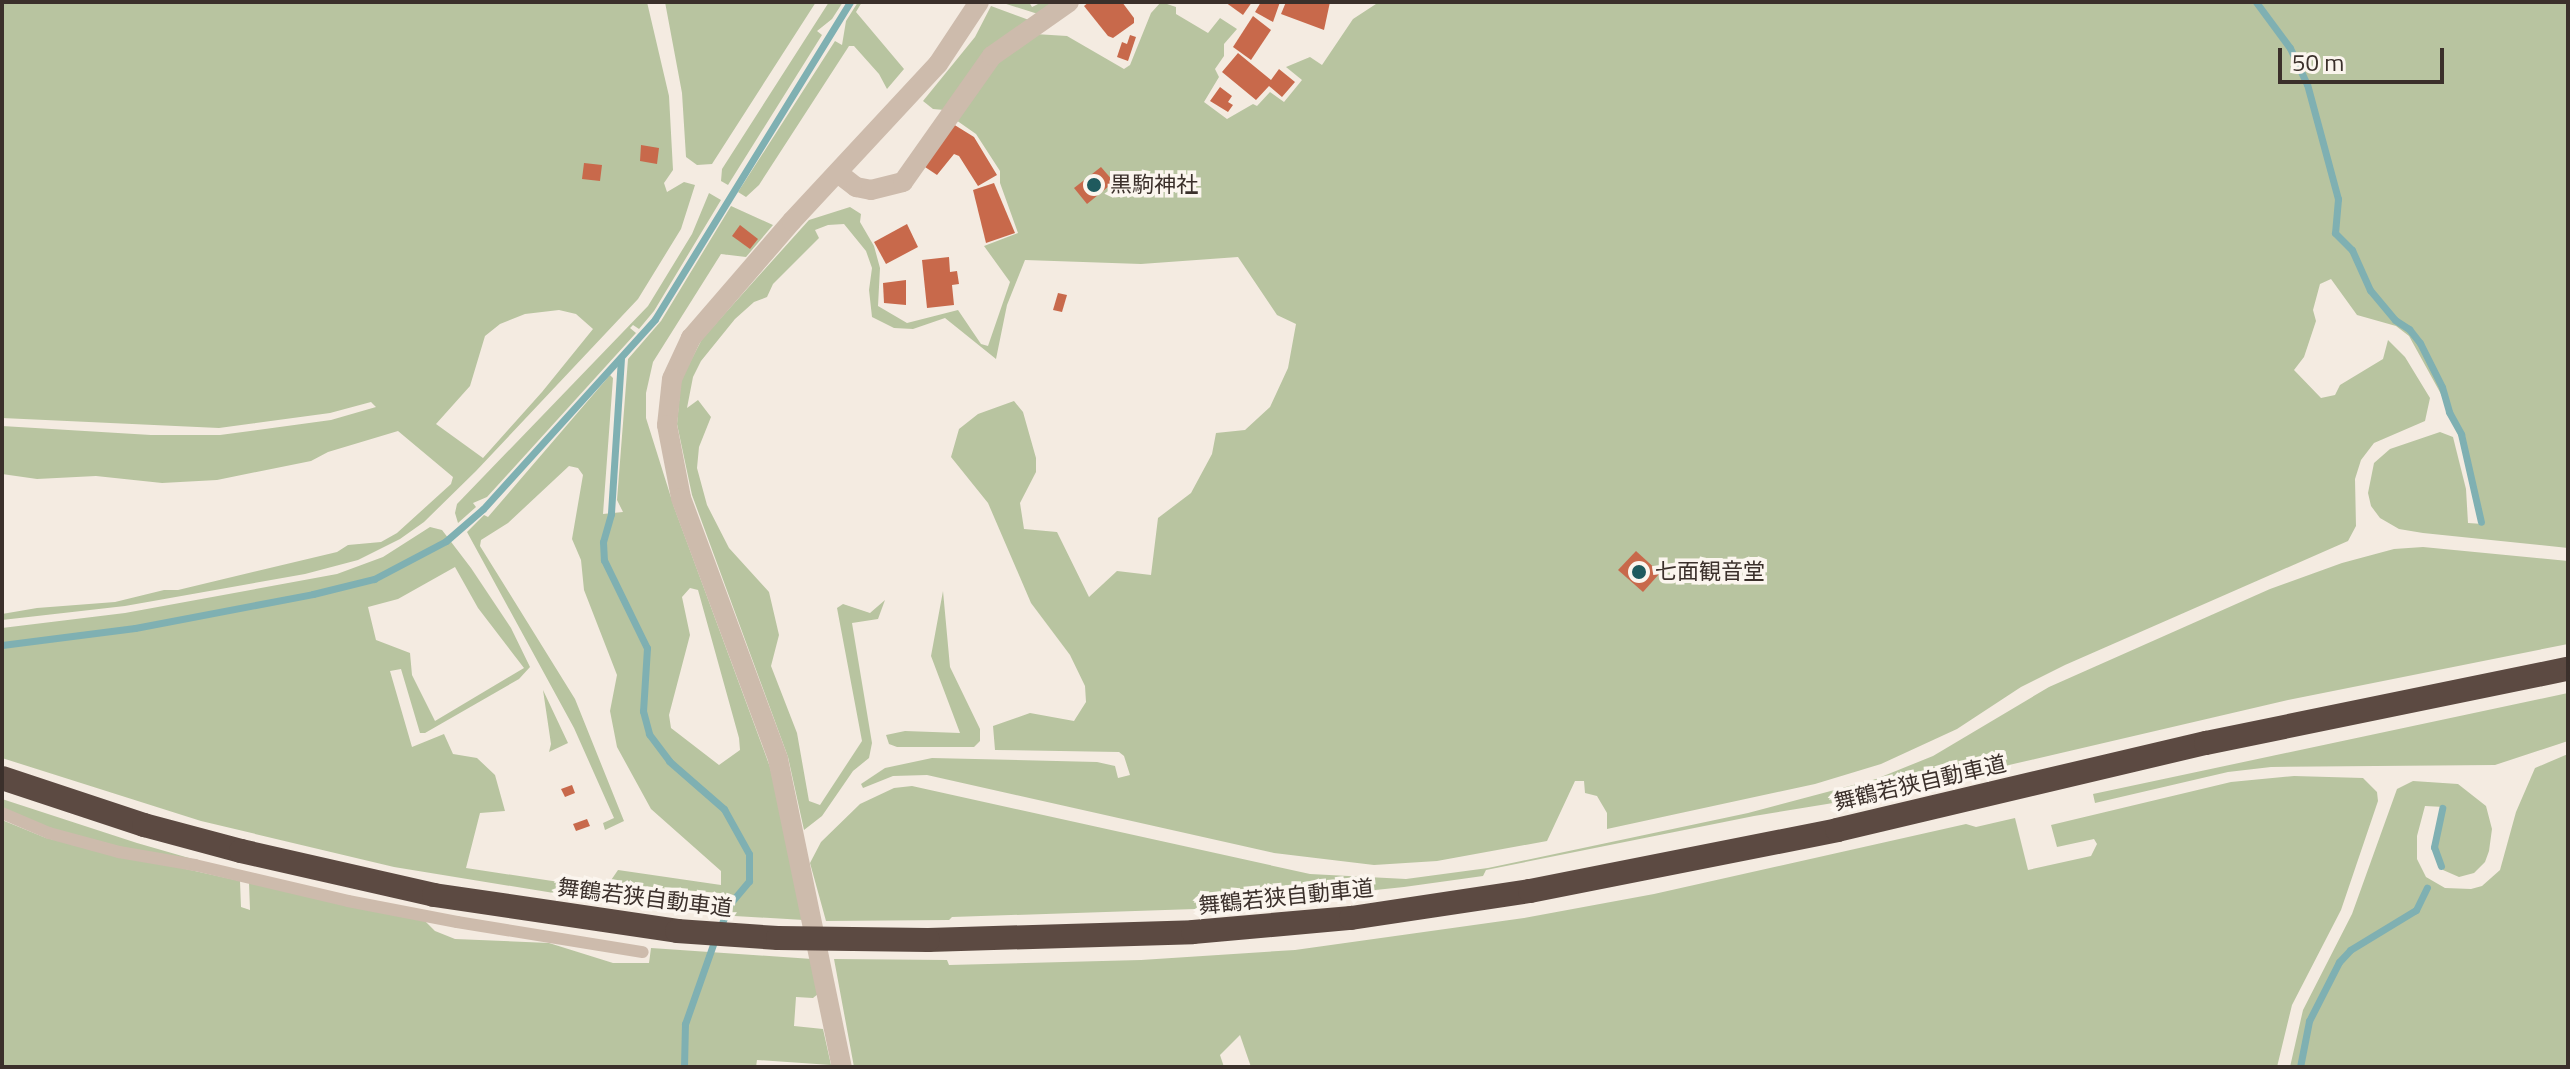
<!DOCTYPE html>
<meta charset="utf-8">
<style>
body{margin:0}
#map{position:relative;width:2570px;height:1069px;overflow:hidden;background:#f4ebe1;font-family:"Titillium Web","Noto Sans JP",sans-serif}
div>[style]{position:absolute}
.green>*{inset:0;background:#b8c4a0}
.stream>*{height:7px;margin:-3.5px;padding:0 3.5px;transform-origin:3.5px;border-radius:3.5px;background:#7fb0b2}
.building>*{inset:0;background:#c8694b}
.service>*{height:12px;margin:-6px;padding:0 6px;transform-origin:6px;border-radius:6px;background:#cdbbac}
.minor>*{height:20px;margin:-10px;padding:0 10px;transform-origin:10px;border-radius:10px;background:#cdbbac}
.tertiary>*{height:20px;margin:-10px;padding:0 10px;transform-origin:10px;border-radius:10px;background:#cdbbac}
.motorway>*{height:24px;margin:-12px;padding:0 12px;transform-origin:12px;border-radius:12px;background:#5c4a42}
.motorway-bridge>*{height:24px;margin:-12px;padding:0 12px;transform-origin:12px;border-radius:12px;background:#5c4a42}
.dots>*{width:22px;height:22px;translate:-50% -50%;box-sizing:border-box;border:4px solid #fbf5ee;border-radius:50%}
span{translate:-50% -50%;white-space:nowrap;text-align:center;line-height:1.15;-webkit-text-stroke:7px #fbf5ee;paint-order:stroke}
.poi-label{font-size:22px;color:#3b302b}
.left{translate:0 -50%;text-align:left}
.street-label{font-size:22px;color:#3b302b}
.frame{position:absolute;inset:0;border:4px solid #3b302b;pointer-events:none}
.scale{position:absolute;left:2278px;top:48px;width:166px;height:36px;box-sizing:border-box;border:4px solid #3b302b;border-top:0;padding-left:10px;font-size:24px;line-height:28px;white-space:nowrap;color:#3b302b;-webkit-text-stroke:6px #fbf5ee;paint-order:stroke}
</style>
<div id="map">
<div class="green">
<i style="clip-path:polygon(evenodd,2px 2px,647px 2px,669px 96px,673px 170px,664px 183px,667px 192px,684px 182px,695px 185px,681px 229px,638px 299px,476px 471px,424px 522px,400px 539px,358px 560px,305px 574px,125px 606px,2px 620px,2px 614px,37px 608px,115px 602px,164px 590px,178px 590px,337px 552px,348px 545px,381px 542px,397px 533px,451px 484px,453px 477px,398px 431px,328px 452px,311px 461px,217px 480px,162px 483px,96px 476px,37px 479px,2px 474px,2px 426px,151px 435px,220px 435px,331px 420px,376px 407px,371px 402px,330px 413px,219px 428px,2px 418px,2px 2px,559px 310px,576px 314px,593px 329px,542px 392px,483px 458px,436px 424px,470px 386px,485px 336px,500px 324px,525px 314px,559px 310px)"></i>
<i style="clip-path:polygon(665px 2px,816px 2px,712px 164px,697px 165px,686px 157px,682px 93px)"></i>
<i style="clip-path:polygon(829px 2px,843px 2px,832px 19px,817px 31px,822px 35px,728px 185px,721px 181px,722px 169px)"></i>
<i style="clip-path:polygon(858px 2px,862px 2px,856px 12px,904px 69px,887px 89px,879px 74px,854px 46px,849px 46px,759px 185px,746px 197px,738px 192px,835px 41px,842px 45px,846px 21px)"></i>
<i style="clip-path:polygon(1000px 2px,1029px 2px,1032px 7px,1042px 2px,1055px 2px,1038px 14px)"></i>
<i style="clip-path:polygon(1161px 2px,1176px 7px,1176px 14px,1208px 33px,1220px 18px,1237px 29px,1224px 44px,1224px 56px,1215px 69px,1219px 77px,1204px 102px,1227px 119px,1253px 104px,1257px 106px,1270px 92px,1284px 102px,1302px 80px,1286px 67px,1310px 57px,1322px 65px,1353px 19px,1379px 2px,2568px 2px,2568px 548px,2423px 533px,2399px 529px,2380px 518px,2371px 506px,2368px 493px,2374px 463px,2390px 449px,2440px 432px,2453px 437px,2466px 489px,2468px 523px,2483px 524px,2463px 434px,2409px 336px,2396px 326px,2357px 315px,2331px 279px,2320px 284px,2313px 310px,2316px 321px,2304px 357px,2294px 370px,2321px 398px,2335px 395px,2340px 385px,2383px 359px,2388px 340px,2405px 357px,2430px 398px,2425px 421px,2374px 443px,2361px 460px,2355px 479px,2356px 526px,2348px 541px,2065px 665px,2021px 687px,1957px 729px,1881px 764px,1815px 784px,1607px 829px,1607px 813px,1597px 796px,1585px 793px,1584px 781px,1575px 781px,1547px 841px,1437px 861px,1374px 865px,1274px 853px,927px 775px,893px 776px,863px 788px,861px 784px,885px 768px,932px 758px,1097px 762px,1115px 766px,1118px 778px,1130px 775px,1124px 756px,1119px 752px,995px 750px,993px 726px,1030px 713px,1074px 721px,1086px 702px,1085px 686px,1070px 655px,1031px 603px,988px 503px,951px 457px,959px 429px,978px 414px,1014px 401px,1023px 412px,1036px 458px,1036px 472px,1020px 503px,1024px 529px,1057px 532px,1089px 597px,1117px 571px,1151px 575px,1158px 518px,1191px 493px,1212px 454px,1216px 433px,1245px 430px,1270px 407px,1288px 368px,1296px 324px,1277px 315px,1238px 257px,1141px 264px,1025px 260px,1007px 305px,996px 359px,945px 318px,913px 329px,894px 328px,872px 317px,869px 290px,872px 268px,866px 251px,844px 224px,828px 225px,815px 230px,819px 238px,773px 284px,767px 297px,754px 302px,735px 319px,701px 361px,693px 377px,687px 408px,698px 400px,711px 417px,699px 447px,697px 468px,707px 505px,729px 548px,769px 592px,779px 635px,771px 666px,797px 733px,809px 801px,820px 805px,862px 741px,837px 608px,843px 604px,870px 613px,885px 600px,878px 619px,852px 623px,872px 743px,869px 758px,853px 771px,822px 816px,804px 830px,788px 757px,692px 495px,677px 424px,681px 380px,702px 339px,809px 220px,850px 207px,861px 214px,860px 222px,874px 246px,880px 268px,878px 306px,907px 323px,958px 310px,981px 344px,988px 346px,1010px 282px,984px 246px,1018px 233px,1000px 183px,1000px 171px,976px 134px,956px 120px,999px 59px,1035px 34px,1067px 36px,1124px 69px,1130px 65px,1151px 13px)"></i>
<i style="clip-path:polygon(991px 6px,1029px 20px,944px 110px,933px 109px,923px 101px,975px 37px)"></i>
<i style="clip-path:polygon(709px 193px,721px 200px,654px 311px,639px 329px,633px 325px,630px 328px,636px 333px,487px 497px,473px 503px,476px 507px,458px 523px,455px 513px,457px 504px,648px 306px,692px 234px)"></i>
<i style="clip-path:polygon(evenodd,731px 206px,773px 225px,746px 257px,721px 254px,653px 362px,646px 393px,646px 418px,674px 507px,770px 767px,804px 920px,701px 914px,720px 893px,635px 886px,615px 903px,394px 867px,201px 821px,2px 758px,2px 628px,125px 613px,337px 574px,383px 557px,430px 527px,442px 530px,471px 568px,511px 628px,530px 667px,519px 679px,425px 733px,420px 733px,401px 669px,390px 671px,412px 747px,444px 734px,453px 754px,477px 758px,495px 775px,505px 811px,480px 813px,466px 868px,605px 889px,618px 870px,721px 885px,721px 871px,651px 809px,617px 747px,610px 711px,617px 675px,584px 590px,581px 560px,572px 539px,583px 475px,578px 468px,569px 466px,508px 523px,481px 540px,480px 546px,575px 699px,624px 821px,605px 830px,603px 823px,614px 818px,574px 728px,467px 532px,484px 515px,488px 517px,610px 375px,613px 378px,603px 514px,623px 512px,617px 500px,628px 359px,661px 321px,731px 206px,455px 567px,478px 608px,524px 668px,435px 721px,412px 675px,410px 653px,376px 640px,368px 607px,398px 599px,455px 567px,731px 206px,690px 588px,698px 590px,739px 738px,740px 750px,719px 765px,671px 728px,669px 715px,690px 635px,682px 597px,690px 588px)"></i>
<i style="clip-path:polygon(2423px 547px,2568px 561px,2568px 644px,2288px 700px,1876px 796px,1754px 816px,1486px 870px,1483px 876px,1404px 887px,1195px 909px,952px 917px,949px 920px,826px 921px,810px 863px,821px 842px,860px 804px,894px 788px,912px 786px,1310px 874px,1406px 879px,1488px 868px,1748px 813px,1876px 779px,1933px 756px,2049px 687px,2270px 589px,2342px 563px,2394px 549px)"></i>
<i style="clip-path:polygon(943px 591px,950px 667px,980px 729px,980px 741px,974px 747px,897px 747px,889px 744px,886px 735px,905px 731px,960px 733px,931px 656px)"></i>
<i style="clip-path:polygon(543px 690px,568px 743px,549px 752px,551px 744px)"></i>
<i style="clip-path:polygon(2568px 693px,2568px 741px,2495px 765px,2271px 767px,2228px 772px,2095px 803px,2093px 794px)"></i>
<i style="clip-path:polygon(2568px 754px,2568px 1067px,2290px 1067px,2303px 1010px,2352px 914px,2397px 789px,2413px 781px,2458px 784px,2486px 806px,2492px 829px,2489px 851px,2485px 862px,2474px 873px,2459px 877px,2443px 870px,2436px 847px,2444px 807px,2425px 806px,2417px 836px,2417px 859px,2426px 877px,2445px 888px,2471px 889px,2482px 886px,2500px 870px,2516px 812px,2535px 768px)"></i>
<i style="clip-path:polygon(2294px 776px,2363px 778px,2377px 792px,2378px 801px,2341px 910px,2292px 1005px,2277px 1067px,1251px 1067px,1240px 1035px,1220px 1055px,1224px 1067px,854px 1067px,834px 959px,947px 960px,949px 965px,1141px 960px,1295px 950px,1524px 918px,1654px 894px,1966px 824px,1976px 827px,2015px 818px,2028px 870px,2091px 856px,2097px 844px,2094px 839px,2057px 847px,2051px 825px,2231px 782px)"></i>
<i style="clip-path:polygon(2px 799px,137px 843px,196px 860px,121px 847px,50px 828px,2px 808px)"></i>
<i style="clip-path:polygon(2px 820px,46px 838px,240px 881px,241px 907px,250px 910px,249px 883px,424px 920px,435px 931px,455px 939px,549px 943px,613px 963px,649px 963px,651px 948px,812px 959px,818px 994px,813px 998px,796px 997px,794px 1026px,823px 1029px,831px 1065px,757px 1060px,756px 1067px,2px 1067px)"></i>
</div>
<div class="stream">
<i style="left:2256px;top:2px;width:57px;rotate:53.5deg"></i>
<i style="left:2290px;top:48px;width:40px;rotate:65deg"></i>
<i style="left:2307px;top:84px;width:119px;rotate:74.9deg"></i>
<i style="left:2338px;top:199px;width:34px;rotate:95deg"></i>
<i style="left:2335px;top:233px;width:24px;rotate:45deg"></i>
<i style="left:2352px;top:250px;width:44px;rotate:65.8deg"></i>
<i style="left:2370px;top:290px;width:39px;rotate:50deg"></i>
<i style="left:2395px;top:320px;width:17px;rotate:33deg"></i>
<i style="left:2409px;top:329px;width:18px;rotate:52deg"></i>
<i style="left:2420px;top:343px;width:49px;rotate:63.4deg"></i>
<i style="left:2442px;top:387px;width:26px;rotate:74deg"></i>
<i style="left:2449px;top:412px;width:25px;rotate:61deg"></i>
<i style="left:2461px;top:434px;width:90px;rotate:77.2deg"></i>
<i style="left:621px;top:358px;width:156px;rotate:93.7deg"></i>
<i style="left:611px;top:514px;width:29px;rotate:106deg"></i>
<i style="left:603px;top:542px;width:18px;rotate:87deg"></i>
<i style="left:604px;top:560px;width:98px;rotate:64deg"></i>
<i style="left:647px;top:648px;width:63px;rotate:93.6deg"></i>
<i style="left:643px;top:711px;width:24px;rotate:75deg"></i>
<i style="left:649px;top:734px;width:34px;rotate:53deg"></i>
<i style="left:669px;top:761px;width:73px;rotate:41.1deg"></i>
<i style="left:724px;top:809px;width:51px;rotate:60.9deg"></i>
<i style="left:749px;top:854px;width:27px;rotate:90deg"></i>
<i style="left:749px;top:881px;width:31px;rotate:130deg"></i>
<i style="left:729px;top:905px;width:25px;rotate:111deg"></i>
<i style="left:2px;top:645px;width:134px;rotate:-7.3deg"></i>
<i style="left:135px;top:628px;width:181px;rotate:-10.8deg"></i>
<i style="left:313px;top:594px;width:63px;rotate:-13.8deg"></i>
<i style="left:374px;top:579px;width:81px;rotate:-27.8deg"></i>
<i style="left:446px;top:541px;width:49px;rotate:-40.9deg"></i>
<i style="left:483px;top:509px;width:256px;rotate:-47.8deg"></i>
<i style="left:655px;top:319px;width:372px;rotate:-58.4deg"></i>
<i style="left:2441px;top:866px;width:20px;rotate:-110deg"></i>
<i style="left:2434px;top:847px;width:40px;rotate:-78deg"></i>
<i style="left:684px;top:1067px;width:43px;rotate:-88.7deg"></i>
<i style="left:685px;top:1024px;width:90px;rotate:-70.6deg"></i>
<i style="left:2300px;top:1067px;width:47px;rotate:-78.9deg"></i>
<i style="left:2309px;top:1021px;width:66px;rotate:-63deg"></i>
<i style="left:2339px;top:962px;width:16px;rotate:-47deg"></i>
<i style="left:2350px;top:950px;width:77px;rotate:-31.2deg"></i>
<i style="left:2416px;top:910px;width:25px;rotate:-64deg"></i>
</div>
<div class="building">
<i style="clip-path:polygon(1089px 2px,1122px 2px,1134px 18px,1134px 23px,1113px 38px,1108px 36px,1084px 6px)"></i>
<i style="clip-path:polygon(1225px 2px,1252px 2px,1243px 15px)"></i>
<i style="clip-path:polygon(1261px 2px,1280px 2px,1273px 22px,1255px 12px)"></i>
<i style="clip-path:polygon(1286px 2px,1330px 2px,1324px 30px,1281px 14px)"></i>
<i style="clip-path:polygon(1253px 16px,1271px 30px,1251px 60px,1233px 47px)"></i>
<i style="clip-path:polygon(1130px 35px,1136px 37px,1128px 61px,1117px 57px,1122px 42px,1127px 44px)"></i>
<i style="clip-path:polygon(1238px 53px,1271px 80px,1279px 69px,1295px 82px,1282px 97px,1269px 86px,1256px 100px,1222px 72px)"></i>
<i style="clip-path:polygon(1220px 87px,1232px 96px,1228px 102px,1233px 105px,1228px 112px,1210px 101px)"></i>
<i style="clip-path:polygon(953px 124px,974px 137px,997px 175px,978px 186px,959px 156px,954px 154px,937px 175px,925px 167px)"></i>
<i style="clip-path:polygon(641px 145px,659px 148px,657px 164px,640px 161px)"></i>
<i style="clip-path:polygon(584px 163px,602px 165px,600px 181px,582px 179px)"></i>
<i style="clip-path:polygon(1101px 167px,1114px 182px,1087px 204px,1074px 188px)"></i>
<i style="clip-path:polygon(994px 183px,1015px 233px,986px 243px,973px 190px)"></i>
<i style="clip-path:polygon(907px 224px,918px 247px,886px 264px,874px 242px)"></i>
<i style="clip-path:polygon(740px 225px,758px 239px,750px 249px,732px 236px)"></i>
<i style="clip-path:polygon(949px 257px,950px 272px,957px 271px,959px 284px,952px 285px,954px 305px,927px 308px,922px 260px)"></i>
<i style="clip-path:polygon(906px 280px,906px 305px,884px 303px,883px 283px)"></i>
<i style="clip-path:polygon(1058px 293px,1067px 295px,1062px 312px,1053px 310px)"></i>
<i style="clip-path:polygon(1636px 551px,1660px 573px,1643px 592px,1618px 570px)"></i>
<i style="clip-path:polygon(572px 785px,575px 793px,565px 797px,561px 789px)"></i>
<i style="clip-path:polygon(587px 819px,590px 826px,576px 831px,573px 824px)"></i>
</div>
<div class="service">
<i style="left:2px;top:813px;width:51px;rotate:23.1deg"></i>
<i style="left:49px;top:833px;width:73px;rotate:15.2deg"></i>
<i style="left:119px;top:852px;width:77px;rotate:9.7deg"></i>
<i style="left:195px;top:865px;width:157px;rotate:13.2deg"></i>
<i style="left:348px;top:901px;width:111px;rotate:10.9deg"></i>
<i style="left:457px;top:922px;width:188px;rotate:9.2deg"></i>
</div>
<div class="minor">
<i style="left:838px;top:173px;width:23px;rotate:38deg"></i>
<i style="left:856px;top:187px;width:15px;rotate:11deg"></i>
<i style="left:871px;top:190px;width:33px;rotate:-14deg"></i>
<i style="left:903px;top:182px;width:154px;rotate:-54.8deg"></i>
<i style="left:992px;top:56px;width:94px;rotate:-35deg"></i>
<i style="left:792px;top:221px;width:155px;rotate:130.8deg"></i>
<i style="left:691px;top:338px;width:45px;rotate:114.9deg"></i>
<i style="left:672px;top:379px;width:46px;rotate:96.2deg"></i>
<i style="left:667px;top:425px;width:74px;rotate:79.1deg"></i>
<i style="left:681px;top:498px;width:278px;rotate:69.6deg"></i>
<i style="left:778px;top:759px;width:315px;rotate:78.3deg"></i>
</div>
<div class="tertiary">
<i style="left:792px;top:221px;width:214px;rotate:-47.1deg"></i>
<i style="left:938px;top:64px;width:74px;rotate:-56.5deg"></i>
</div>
<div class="motorway">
<i style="left:928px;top:940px;width:265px;rotate:-1.7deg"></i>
<i style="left:1193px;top:932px;width:159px;rotate:-5.1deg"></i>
<i style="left:1351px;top:918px;width:181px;rotate:-8.6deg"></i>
<i style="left:1530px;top:891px;width:313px;rotate:-11.2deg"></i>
<i style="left:1837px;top:830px;width:379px;rotate:-13.3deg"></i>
<i style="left:2206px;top:743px;width:369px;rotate:-11.6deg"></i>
</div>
<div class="motorway-bridge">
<i style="left:2px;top:778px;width:150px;rotate:18.3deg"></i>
<i style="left:144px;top:825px;width:100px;rotate:15deg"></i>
<i style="left:241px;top:851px;width:198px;rotate:12.8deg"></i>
<i style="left:434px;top:895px;width:246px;rotate:8.4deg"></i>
<i style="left:677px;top:931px;width:101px;rotate:4deg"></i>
<i style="left:778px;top:938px;width:150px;rotate:0.8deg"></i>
</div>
<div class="dots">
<i style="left:1094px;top:185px;background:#1f5a5e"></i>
<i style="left:1639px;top:572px;background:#1f5a5e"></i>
</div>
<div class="poi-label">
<span class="left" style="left:1110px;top:185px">黒駒神社</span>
<span class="left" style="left:1655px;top:572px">七面観音堂</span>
</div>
<div class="street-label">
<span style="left:1920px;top:783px;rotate:-13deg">舞鶴若狭自動車道</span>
<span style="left:1286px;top:897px;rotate:-6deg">舞鶴若狭自動車道</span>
<span style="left:645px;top:898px;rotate:7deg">舞鶴若狭自動車道</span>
</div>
<div class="frame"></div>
<div class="scale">50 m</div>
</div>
